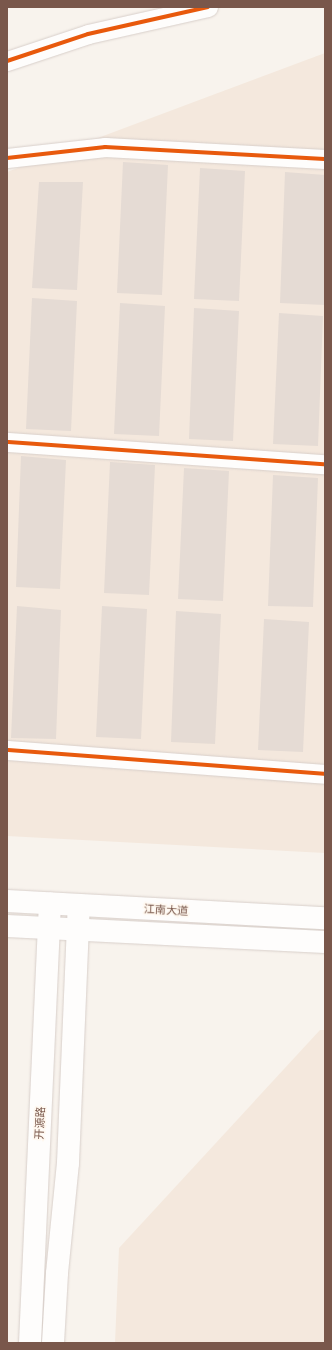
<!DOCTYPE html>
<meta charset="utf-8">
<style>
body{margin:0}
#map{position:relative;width:332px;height:1350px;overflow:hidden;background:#f8f3ed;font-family:"DM Sans","Noto Sans SC",sans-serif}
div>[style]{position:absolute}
.residential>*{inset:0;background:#f4e8dd}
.building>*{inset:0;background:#e5dbd4}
.roads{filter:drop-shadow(0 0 1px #d8cfca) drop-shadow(0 0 1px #d8cfca)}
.street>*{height:19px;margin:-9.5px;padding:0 9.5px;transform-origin:9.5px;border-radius:9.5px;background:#fefdfc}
.secondary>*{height:22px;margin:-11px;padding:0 11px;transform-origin:11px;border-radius:11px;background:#fefdfc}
.cycleway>*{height:4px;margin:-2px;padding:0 2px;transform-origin:2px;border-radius:2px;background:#e8590c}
span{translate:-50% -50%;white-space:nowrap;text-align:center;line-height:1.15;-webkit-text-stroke:3px #fff8ef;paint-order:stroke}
.street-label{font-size:11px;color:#79574b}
.frame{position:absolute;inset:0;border:8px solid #79574b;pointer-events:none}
</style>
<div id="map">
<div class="residential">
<i style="clip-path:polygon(325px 53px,325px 853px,7px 836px,7px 172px)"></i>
<i style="clip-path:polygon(320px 1030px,325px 1030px,325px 1343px,115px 1343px,119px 1248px)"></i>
</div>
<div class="building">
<i style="clip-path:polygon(123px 162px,168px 165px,162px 295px,117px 293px)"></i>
<i style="clip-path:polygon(200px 168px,245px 171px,239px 301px,194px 299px)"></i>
<i style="clip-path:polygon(285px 172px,325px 175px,325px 305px,280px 303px)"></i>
<i style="clip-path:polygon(39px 182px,83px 182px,77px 290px,32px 288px)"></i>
<i style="clip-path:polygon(32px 298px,77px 301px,71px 431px,26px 429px)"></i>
<i style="clip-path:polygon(120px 303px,165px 306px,159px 436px,114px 434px)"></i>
<i style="clip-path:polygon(194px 308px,239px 311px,233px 441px,189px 439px)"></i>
<i style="clip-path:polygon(279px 313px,323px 316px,318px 446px,273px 444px)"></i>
<i style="clip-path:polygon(21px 456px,66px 460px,60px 589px,16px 587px)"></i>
<i style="clip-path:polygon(110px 462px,155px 465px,149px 595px,104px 593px)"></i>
<i style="clip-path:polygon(184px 468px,229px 471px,223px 601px,178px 599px)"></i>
<i style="clip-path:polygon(273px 475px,318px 478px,313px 607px,268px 606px)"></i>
<i style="clip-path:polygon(17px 606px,61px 610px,56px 739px,11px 738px)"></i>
<i style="clip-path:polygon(102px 606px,147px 609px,141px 739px,96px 737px)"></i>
<i style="clip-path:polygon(176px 611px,221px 614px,215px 744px,171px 742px)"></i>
<i style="clip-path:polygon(264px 619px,309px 622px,303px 752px,258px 750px)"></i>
</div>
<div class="roads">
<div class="street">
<i style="left:7px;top:61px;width:85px;rotate:-18.4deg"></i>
<i style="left:88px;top:34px;width:123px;rotate:-12.7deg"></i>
<i style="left:7px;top:158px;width:99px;rotate:-6.4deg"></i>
<i style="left:105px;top:147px;width:220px;rotate:3.1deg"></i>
<i style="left:7px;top:442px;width:319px;rotate:4deg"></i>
<i style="left:7px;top:750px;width:319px;rotate:4.3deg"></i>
</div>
<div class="secondary">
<i style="left:7px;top:901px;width:318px;rotate:3.1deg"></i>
<i style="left:7px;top:926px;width:318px;rotate:2.9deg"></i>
<i style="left:30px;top:1343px;width:440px;rotate:-87.4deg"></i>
<i style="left:53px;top:1343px;width:70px;rotate:-86.7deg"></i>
<i style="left:57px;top:1273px;width:111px;rotate:-84.3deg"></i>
<i style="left:68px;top:1163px;width:258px;rotate:-87.6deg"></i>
</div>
</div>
<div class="cycleway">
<i style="left:7px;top:61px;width:85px;rotate:-18.4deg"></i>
<i style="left:88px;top:34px;width:123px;rotate:-12.7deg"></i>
<i style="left:7px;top:158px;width:99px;rotate:-6.4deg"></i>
<i style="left:105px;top:147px;width:220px;rotate:3.1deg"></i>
<i style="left:7px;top:442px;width:319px;rotate:4deg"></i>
<i style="left:7px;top:750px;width:319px;rotate:4.3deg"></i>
</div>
<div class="street-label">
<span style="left:166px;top:910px;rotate:3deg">江南大道</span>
<span style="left:40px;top:1123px;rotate:-87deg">开源路</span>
</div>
<div class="frame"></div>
</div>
